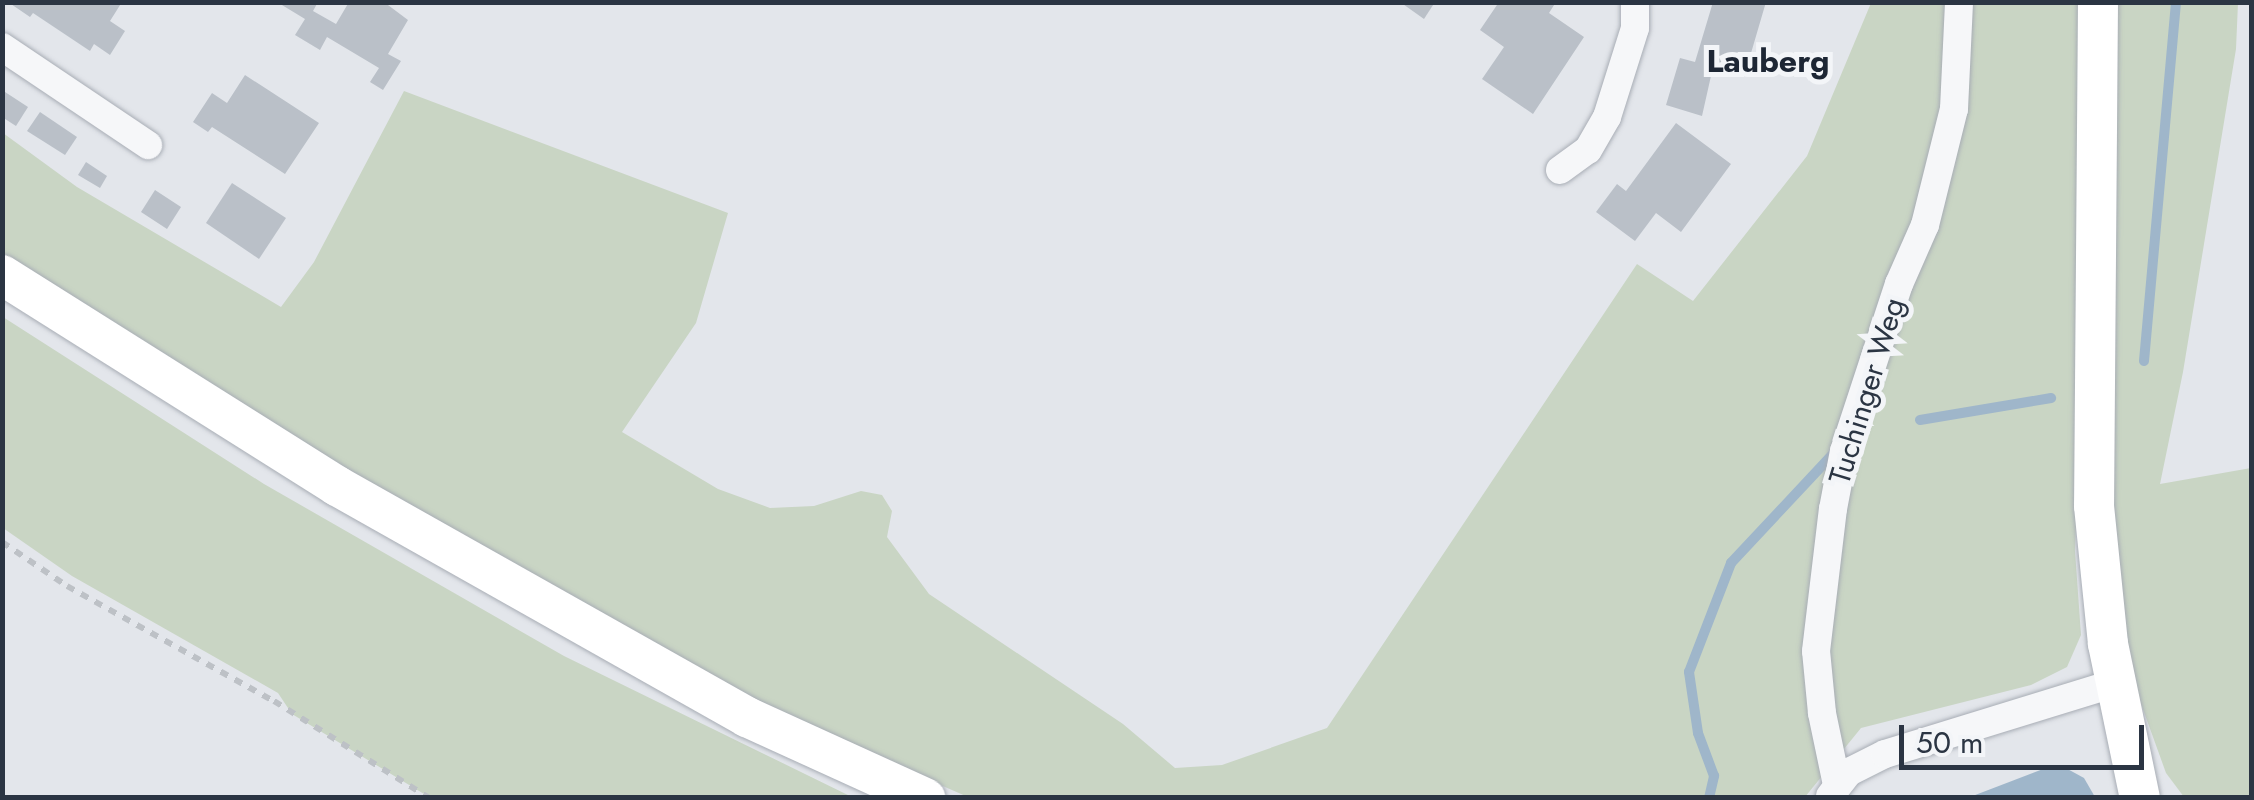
<!DOCTYPE html>
<style>
body{margin:0}
#map{position:relative;width:2254px;height:800px;overflow:hidden;background:#e3e6eb;font-family:Jost,sans-serif}
div>[style]{position:absolute}
.green>*{inset:0;background:#c9d5c4}
.water>*{inset:0;background:#9fb6ca}
.stream>*{height:10px;margin:-5px;padding:0 5px;transform-origin:5px;border-radius:5px;background:#9fb6ca}
.building>*{inset:0;background:#bac0c8}
.path>*{height:6px;margin-top:-3px;transform-origin:0;background:repeating-linear-gradient(90deg,#bdc1c6 0 8px,transparent 0 16px)}
.roads{filter:drop-shadow(0 0 2px #a8adb5) drop-shadow(0 0 2px #a8adb5)}
.street>*{height:28px;margin:-14px;padding:0 14px;transform-origin:14px;border-radius:14px;background:#f6f7f9}
.secondary>*{height:40px;margin:-20px;padding:0 20px;transform-origin:20px;border-radius:20px;background:#fff}
span{translate:-50% -50%;white-space:nowrap;text-align:center;line-height:1.15;-webkit-text-stroke:10px #f3f5f8;paint-order:stroke}
.street-label{font-size:30px;color:#2b3543}
.neighbourhood-label{font-size:32px;color:#1d2634;font-weight:700}
.frame{position:absolute;inset:0;border:5px solid #2b3543;pointer-events:none}
.scale{position:absolute;left:1899px;top:725px;width:245px;height:45px;box-sizing:border-box;border:5px solid #2b3543;border-top:0;padding-left:12px;font-size:30px;line-height:35px;white-space:nowrap;color:#2b3543;-webkit-text-stroke:8px #f3f5f8;paint-order:stroke}
</style>
<div id="map">
<div class="green">
<i style="clip-path:polygon(1871px 3px,2083px 3px,2085px 271px,2075px 551px,2081px 635px,2067px 667px,2031px 685px,1861px 728px,1805px 797px,968px 797px,755px 704px,344px 475px,3px 258px,3px 133px,77px 187px,281px 307px,314px 262px,404px 91px,728px 213px,696px 323px,622px 432px,718px 489px,770px 508px,814px 506px,861px 491px,882px 495px,892px 511px,887px 537px,929px 594px,1123px 724px,1175px 768px,1222px 765px,1327px 728px,1637px 264px,1693px 301px,1807px 156px)"></i>
<i style="clip-path:polygon(2106px 3px,2238px 3px,2236px 49px,2183px 372px,2160px 484px,2251px 468px,2251px 797px,2184px 797px,2166px 773px,2131px 676px,2104px 502px)"></i>
<i style="clip-path:polygon(3px 317px,264px 484px,564px 656px,852px 797px,429px 797px,292px 714px,278px 693px,72px 576px,3px 528px)"></i>
</div>
<div class="water">
<i style="clip-path:polygon(2051px 766px,2062px 766px,2084px 778px,2095px 797px,1970px 797px)"></i>
</div>
<div class="stream">
<i style="left:2144px;top:361px;width:360px;rotate:-84.9deg"></i>
<i style="left:1920px;top:420px;width:133px;rotate:-9.5deg"></i>
<i style="left:1709px;top:798px;width:23px;rotate:-77deg"></i>
<i style="left:1714px;top:776px;width:46px;rotate:-110.4deg"></i>
<i style="left:1698px;top:733px;width:62px;rotate:-98.4deg"></i>
<i style="left:1689px;top:672px;width:117px;rotate:-68.9deg"></i>
<i style="left:1731px;top:563px;width:152px;rotate:-46.9deg"></i>
</div>
<div class="building">
<i style="clip-path:polygon(8px 2px,122px 2px,110px 21px,125px 31px,110px 55px,94px 44px,90px 51px,33px 13px,30px 17px)"></i>
<i style="clip-path:polygon(277px 2px,318px 2px,313px 11px,336px 24px,349px 2px,384px 2px,408px 20px,388px 54px,401px 61px,383px 90px,370px 82px,379px 68px,327px 37px,320px 50px,295px 35px,305px 19px)"></i>
<i style="clip-path:polygon(1400px 2px,1435px 2px,1424px 19px)"></i>
<i style="clip-path:polygon(1499px 2px,1556px 2px,1549px 13px,1584px 37px,1533px 114px,1482px 79px,1504px 47px,1480px 30px)"></i>
<i style="clip-path:polygon(1713px 2px,1766px 2px,1744px 77px,1713px 67px,1702px 116px,1666px 105px,1680px 58px,1695px 62px)"></i>
<i style="clip-path:polygon(245px 75px,319px 123px,285px 174px,212px 127px,208px 132px,193px 122px,212px 93px,227px 103px)"></i>
<i style="clip-path:polygon(2px 90px,28px 107px,16px 126px,2px 117px)"></i>
<i style="clip-path:polygon(40px 112px,77px 137px,65px 155px,27px 131px)"></i>
<i style="clip-path:polygon(1676px 123px,1731px 164px,1681px 232px,1656px 213px,1635px 241px,1596px 212px,1617px 184px,1626px 191px)"></i>
<i style="clip-path:polygon(86px 162px,107px 176px,100px 188px,78px 175px)"></i>
<i style="clip-path:polygon(232px 183px,286px 218px,259px 259px,206px 223px)"></i>
<i style="clip-path:polygon(155px 190px,181px 207px,167px 229px,141px 212px)"></i>
</div>
<div class="path">
<i style="left:2px;top:542px;width:78px;rotate:34.1deg"></i>
<i style="left:67px;top:586px;width:237px;rotate:29.1deg"></i>
<i style="left:274px;top:701px;width:183px;rotate:32deg"></i>
</div>
<div class="roads">
<div class="street">
<i style="left:2px;top:47px;width:176px;rotate:33.9deg"></i>
<i style="left:1560px;top:170px;width:34px;rotate:-36deg"></i>
<i style="left:1588px;top:150px;width:38px;rotate:-60deg"></i>
<i style="left:1607px;top:117px;width:93px;rotate:-72.5deg"></i>
<i style="left:1635px;top:28px;width:26px;rotate:-90deg"></i>
<i style="left:1837px;top:785px;width:74px;rotate:-101.8deg"></i>
<i style="left:1822px;top:713px;width:62px;rotate:-95.5deg"></i>
<i style="left:1816px;top:651px;width:143px;rotate:-83.2deg"></i>
<i style="left:1833px;top:509px;width:59px;rotate:-79.3deg"></i>
<i style="left:1844px;top:451px;width:176px;rotate:-71.8deg"></i>
<i style="left:1899px;top:284px;width:64px;rotate:-66.2deg"></i>
<i style="left:1925px;top:225px;width:120px;rotate:-76deg"></i>
<i style="left:1954px;top:109px;width:107px;rotate:-87.3deg"></i>
<i style="left:1830px;top:796px;width:31px;rotate:-52deg"></i>
<i style="left:1849px;top:772px;width:40px;rotate:-26.6deg"></i>
<i style="left:1885px;top:754px;width:242px;rotate:-17.1deg"></i>
</div>
<div class="secondary">
<i style="left:2098px;top:2px;width:504px;rotate:90.45deg"></i>
<i style="left:2094px;top:506px;width:139px;rotate:84.2deg"></i>
<i style="left:2108px;top:644px;width:157px;rotate:78.3deg"></i>
<i style="left:2px;top:275px;width:396px;rotate:32.2deg"></i>
<i style="left:337px;top:486px;width:471px;rotate:29.4deg"></i>
<i style="left:747px;top:717px;width:196px;rotate:24.5deg"></i>
</div>
</div>
<div class="street-label">
<span style="left:1867px;top:391px;rotate:-73deg">Tuchinger Weg</span>
</div>
<div class="neighbourhood-label">
<span style="left:1768px;top:61px">Lauberg</span>
</div>
<div class="frame"></div>
<div class="scale">50 m</div>
</div>
